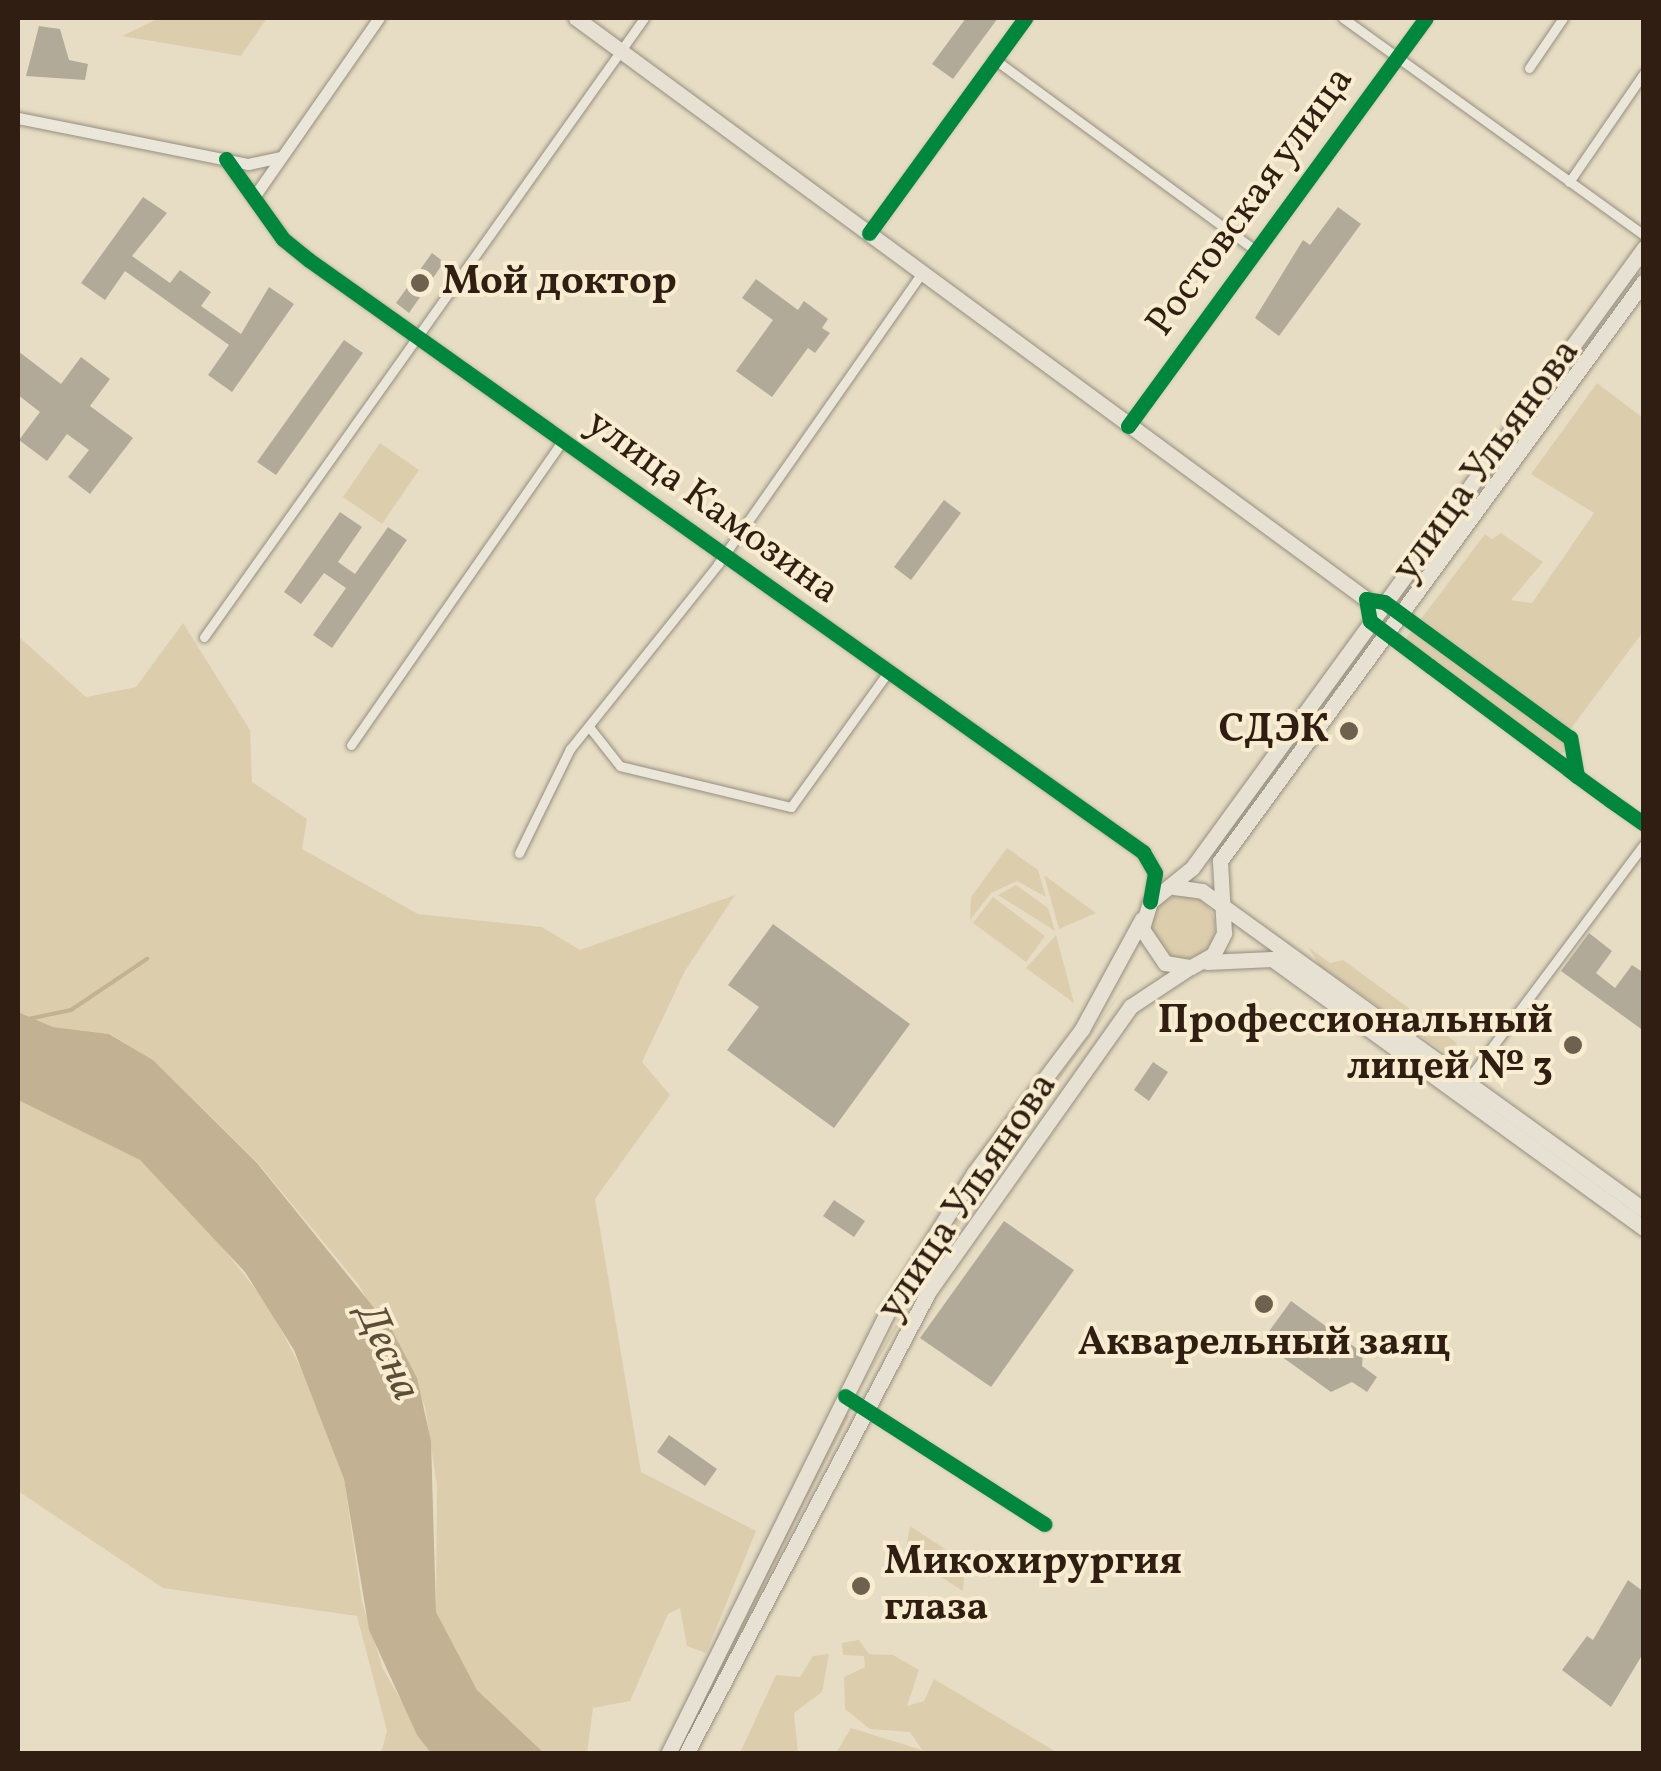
<!DOCTYPE html>
<meta charset="utf-8">
<style>
body{margin:0}
#map{position:relative;width:1661px;height:1771px;overflow:hidden;background:#e7ddc4;font-family:Vollkorn,serif}
div>[style]{position:absolute}
.green>*{inset:0;background:#dccead}
.round{border-radius:50%}
.water>*{inset:0;background:#c2b293}
.stream>*{height:4px;margin:-2px;padding:0 2px;transform-origin:2px;border-radius:2px;background:#c2b293}
.building>*{inset:0;background:#b2aa99}
.roads{filter:drop-shadow(0 0 2px #968e7f) drop-shadow(0 0 2px #968e7f)}
.minor>*{height:9px;margin:-4.5px;padding:0 4.5px;transform-origin:4.5px;border-radius:4.5px;background:#eae6d9}
.tertiary>*{height:11px;margin:-5.5px;padding:0 5.5px;transform-origin:5.5px;border-radius:5.5px;background:#eae6d9}
.primary>*{height:15px;margin:-7.5px;padding:0 7.5px;transform-origin:7.5px;border-radius:7.5px;background:#e7e1d3}
.cycleway>*{height:15px;margin:-7.5px;padding:0 7.5px;transform-origin:7.5px;border-radius:7.5px;background:#00873e}
.dots>*{width:28px;height:28px;translate:-50% -50%;box-sizing:border-box;border:5px solid #f8edd0;border-radius:50%}
span{translate:-50% -50%;white-space:nowrap;text-align:center;line-height:1.15;-webkit-text-stroke:8px #f8edd0;paint-order:stroke}
.street-label{font-size:40px;color:#2f1e11}
.poi-label{font-size:40px;color:#2f1e11;font-weight:700}
.left{translate:0 -50%;text-align:left}
.right{translate:-100% -50%;text-align:right}
.water-label{font-size:42px;color:#5d4c37;font-style:italic}
.frame{position:absolute;inset:0;border:20px solid #2f1e11;pointer-events:none}
</style>
<div id="map">
<div class="green">
<i style="clip-path:polygon(159px 18px,267px 18px,241px 56px,122px 36px)"></i>
<i style="clip-path:polygon(1597px 383px,1643px 418px,1643px 632px,1569px 731px,1421px 619px,1485px 534px,1492px 539px,1501px 533px,1543px 562px,1511px 600px,1532px 603px,1594px 513px,1531px 474px)"></i>
<i style="clip-path:polygon(380px 443px,419px 470px,382px 524px,343px 497px)"></i>
<i style="clip-path:polygon(183px 623px,250px 730px,252px 782px,307px 819px,302px 849px,418px 914px,542px 927px,580px 950px,735px 895px,685px 971px,642px 1062px,670px 1095px,595px 1199px,641px 1472px,756px 1531px,706px 1653px,687px 1646px,680px 1608px,668px 1614px,630px 1701px,593px 1708px,587px 1753px,544px 1753px,477px 1690px,452px 1652px,436px 1611px,437px 1486px,425px 1406px,359px 1285px,258px 1163px,153px 1060px,110px 1034px,53px 1027px,18px 1012px,18px 636px,86px 697px,136px 687px)"></i>
<i style="clip-path:polygon(1415px 626px,1567px 741px,1571px 749px,1555px 756px,1404px 641px)"></i>
<i style="clip-path:polygon(1007px 848px,1038px 870px,1046px 897px,1017px 881px,991px 893px,970px 920px,971px 897px)"></i>
<i style="clip-path:polygon(1044px 875px,1096px 913px,1059px 929px)"></i>
<i style="clip-path:polygon(1016px 885px,1048px 908px,1055px 931px,998px 895px)"></i>
<i class="round" style="left:1151px;top:895px;width:64px;height:64px"></i>
<i style="clip-path:polygon(993px 897px,1045px 936px,1026px 962px,973px 923px)"></i>
<i style="clip-path:polygon(1056px 935px,1074px 1003px,1026px 968px)"></i>
<i style="clip-path:polygon(1308px 947px,1330px 963px,1343px 960px,1457px 1043px,1449px 1055px,1320px 966px)"></i>
<i style="clip-path:polygon(1137px 970px,980px 1191px,860px 1389px,953px 1221px)"></i>
<i style="clip-path:polygon(18px 1100px,140px 1160px,196px 1214px,268px 1305px,311px 1387px,344px 1479px,362px 1602px,383px 1669px,431px 1753px,381px 1753px,387px 1731px,357px 1616px,163px 1588px,18px 1491px)"></i>
<i style="clip-path:polygon(847px 1413px,849px 1416px,736px 1638px,844px 1413px)"></i>
<i style="clip-path:polygon(910px 1526px,965px 1562px,963px 1591px,905px 1554px)"></i>
<i style="clip-path:polygon(859px 1640px,869px 1654px,893px 1655px,919px 1670px,907px 1706px,924px 1701px,934px 1679px,1058px 1753px,836px 1753px,851px 1728px,922px 1750px,910px 1732px,870px 1729px,845px 1709px,844px 1677px,865px 1667px,864px 1656px,843px 1655px,842px 1643px)"></i>
<i style="clip-path:polygon(829px 1654px,822px 1692px,794px 1713px,798px 1753px,740px 1753px,776px 1675px,800px 1677px,813px 1656px)"></i>
</div>
<div class="water">
<i style="clip-path:polygon(18px 1012px,53px 1027px,109px 1034px,153px 1060px,257px 1163px,392px 1330px,417px 1378px,431px 1441px,436px 1612px,477px 1690px,544px 1753px,431px 1753px,417px 1735px,369px 1630px,344px 1479px,294px 1350px,245px 1272px,140px 1160px,18px 1100px)"></i>
</div>
<div class="stream">
<i style="left:18px;top:1030px;width:15px;rotate:-48deg"></i>
<i style="left:28px;top:1019px;width:44px;rotate:-11.8deg"></i>
<i style="left:71px;top:1010px;width:92px;rotate:-33.9deg"></i>
</div>
<div class="building">
<i style="clip-path:polygon(966px 18px,998px 18px,953px 79px,932px 64px)"></i>
<i style="clip-path:polygon(39px 26px,60px 29px,69px 60px,88px 64px,85px 80px,26px 76px)"></i>
<i style="clip-path:polygon(143px 197px,167px 213px,132px 256px,170px 283px,180px 270px,211px 292px,201px 306px,241px 334px,269px 287px,294px 304px,232px 392px,208px 375px,229px 345px,125px 271px,105px 300px,81px 283px)"></i>
<i style="clip-path:polygon(1338px 207px,1361px 224px,1279px 336px,1255px 318px,1303px 240px,1310px 245px)"></i>
<i style="clip-path:polygon(432px 253px,444px 262px,409px 313px,396px 303px)"></i>
<i style="clip-path:polygon(756px 279px,798px 310px,804px 301px,828px 319px,822px 328px,830px 333px,815px 353px,808px 348px,772px 397px,736px 371px,773px 320px,742px 298px)"></i>
<i style="clip-path:polygon(344px 340px,363px 353px,276px 475px,257px 462px)"></i>
<i style="clip-path:polygon(18px 351px,61px 384px,81px 357px,110px 379px,90px 406px,133px 438px,90px 494px,68px 477px,89px 450px,67px 434px,47px 461px,19px 440px,40px 412px,18px 395px)"></i>
<i style="clip-path:polygon(944px 500px,961px 513px,911px 580px,894px 567px)"></i>
<i style="clip-path:polygon(340px 512px,362px 527px,338px 562px,355px 574px,388px 527px,407px 540px,332px 648px,313px 635px,346px 588px,324px 573px,301px 604px,284px 592px)"></i>
<i style="clip-path:polygon(773px 924px,910px 1024px,834px 1128px,727px 1050px,759px 1007px,728px 985px)"></i>
<i style="clip-path:polygon(1589px 933px,1612px 951px,1596px 973px,1615px 988px,1632px 965px,1644px 973px,1644px 1031px,1561px 971px)"></i>
<i style="clip-path:polygon(1153px 1062px,1168px 1072px,1149px 1101px,1134px 1090px)"></i>
<i style="clip-path:polygon(834px 1200px,865px 1221px,854px 1237px,823px 1216px)"></i>
<i style="clip-path:polygon(1004px 1221px,1074px 1270px,991px 1387px,920px 1338px)"></i>
<i style="clip-path:polygon(1291px 1301px,1363px 1353px,1362px 1366px,1377px 1377px,1367px 1392px,1352px 1382px,1331px 1392px,1271px 1349px,1277px 1341px,1267px 1334px)"></i>
<i style="clip-path:polygon(669px 1435px,717px 1469px,705px 1486px,657px 1452px)"></i>
<i style="clip-path:polygon(1628px 1580px,1644px 1592px,1644px 1652px,1611px 1707px,1562px 1670px,1587px 1636px,1593px 1640px)"></i>
</div>
<div class="roads">
<div class="minor">
<i style="left:1343px;top:18px;width:371px;rotate:35.8deg"></i>
<i style="left:994px;top:59px;width:322px;rotate:36.2deg"></i>
<i style="left:1529px;top:68px;width:60px;rotate:-55.8deg"></i>
<i style="left:1569px;top:182px;width:132px;rotate:-55.5deg"></i>
<i style="left:869px;top:233px;width:266px;rotate:-54deg"></i>
<i style="left:1128px;top:426px;width:505px;rotate:-53.86deg"></i>
<i style="left:204px;top:637px;width:759px;rotate:-54.59deg"></i>
<i style="left:590px;top:728px;width:48px;rotate:51.7deg"></i>
<i style="left:620px;top:766px;width:176px;rotate:13.5deg"></i>
<i style="left:791px;top:807px;width:163px;rotate:-54.3deg"></i>
<i style="left:351px;top:745px;width:371px;rotate:-55.2deg"></i>
<i style="left:1577px;top:776px;width:39px;rotate:-100deg"></i>
<i style="left:1570px;top:738px;width:230px;rotate:-143.8deg"></i>
<i style="left:1384px;top:602px;width:18px;rotate:-171deg"></i>
<i style="left:1366px;top:599px;width:22px;rotate:80deg"></i>
<i style="left:1370px;top:621px;width:75px;rotate:36.9deg"></i>
<i style="left:1430px;top:666px;width:172px;rotate:36.7deg"></i>
<i style="left:1568px;top:769px;width:11px;rotate:38deg"></i>
<i style="left:1577px;top:776px;width:41px;rotate:36deg"></i>
<i style="left:1610px;top:800px;width:42px;rotate:35.2deg"></i>
<i style="left:519px;top:853px;width:116px;rotate:-63.9deg"></i>
<i style="left:570px;top:749px;width:237px;rotate:-51.3deg"></i>
<i style="left:718px;top:564px;width:355px;rotate:-55deg"></i>
<i style="left:1466px;top:1082px;width:297px;rotate:-53.2deg"></i>
<i style="left:845px;top:1396px;width:237px;rotate:32.7deg"></i>
</div>
<div class="tertiary">
<i style="left:18px;top:118px;width:235px;rotate:11.3deg"></i>
<i style="left:248px;top:164px;width:34px;rotate:-12deg"></i>
<i style="left:226px;top:159px;width:98px;rotate:54.5deg"></i>
<i style="left:283px;top:239px;width:33px;rotate:39deg"></i>
<i style="left:309px;top:260px;width:1023px;rotate:35.37deg"></i>
<i style="left:1143px;top:852px;width:24px;rotate:60deg"></i>
<i style="left:1155px;top:873px;width:29px;rotate:100deg"></i>
<i style="left:256px;top:194px;width:215px;rotate:-55.1deg"></i>
</div>
<div class="primary">
<i style="left:576px;top:18px;width:981px;rotate:36.33deg"></i>
<i style="left:1644px;top:248px;width:767px;rotate:126.09deg"></i>
<i style="left:1192px;top:868px;width:54px;rotate:141deg"></i>
<i style="left:1150px;top:902px;width:28px;rotate:107deg"></i>
<i style="left:1142px;top:929px;width:41px;rotate:55.9deg"></i>
<i style="left:1165px;top:963px;width:26px;rotate:9deg"></i>
<i style="left:1191px;top:967px;width:25px;rotate:-29deg"></i>
<i style="left:1213px;top:955px;width:25px;rotate:-63deg"></i>
<i style="left:1224px;top:933px;width:72px;rotate:-93.2deg"></i>
<i style="left:1220px;top:861px;width:718px;rotate:-53.83deg"></i>
<i style="left:1174px;top:887px;width:28px;rotate:8deg"></i>
<i style="left:1202px;top:891px;width:545px;rotate:35.82deg"></i>
<i style="left:1207px;top:962px;width:65px;rotate:-2.6deg"></i>
<i style="left:1272px;top:959px;width:459px;rotate:35.9deg"></i>
<i style="left:668px;top:1754px;width:497px;rotate:-63.6deg"></i>
<i style="left:889px;top:1309px;width:160px;rotate:-58deg"></i>
<i style="left:974px;top:1173px;width:180px;rotate:-53.1deg"></i>
<i style="left:1082px;top:1029px;width:125px;rotate:-61.4deg"></i>
<i style="left:686px;top:1754px;width:523px;rotate:-62.31deg"></i>
<i style="left:929px;top:1291px;width:349px;rotate:-54.7deg"></i>
<i style="left:1131px;top:1006px;width:67px;rotate:-33.5deg"></i>
</div>
</div>
<div class="cycleway">
<i style="left:226px;top:159px;width:98px;rotate:54.5deg"></i>
<i style="left:283px;top:239px;width:33px;rotate:39deg"></i>
<i style="left:309px;top:260px;width:1023px;rotate:35.37deg"></i>
<i style="left:1143px;top:852px;width:24px;rotate:60deg"></i>
<i style="left:1155px;top:873px;width:29px;rotate:100deg"></i>
<i style="left:869px;top:233px;width:266px;rotate:-54deg"></i>
<i style="left:1128px;top:426px;width:505px;rotate:-53.86deg"></i>
<i style="left:1577px;top:776px;width:39px;rotate:-100deg"></i>
<i style="left:1570px;top:738px;width:230px;rotate:-143.8deg"></i>
<i style="left:1384px;top:602px;width:18px;rotate:-171deg"></i>
<i style="left:1366px;top:599px;width:22px;rotate:80deg"></i>
<i style="left:1370px;top:621px;width:75px;rotate:36.9deg"></i>
<i style="left:1430px;top:666px;width:172px;rotate:36.7deg"></i>
<i style="left:1568px;top:769px;width:11px;rotate:38deg"></i>
<i style="left:1577px;top:776px;width:41px;rotate:36deg"></i>
<i style="left:1610px;top:800px;width:42px;rotate:35.2deg"></i>
<i style="left:845px;top:1396px;width:237px;rotate:32.7deg"></i>
</div>
<div class="dots">
<i style="left:420px;top:283px;background:#6f6150"></i>
<i style="left:1349px;top:731px;background:#6f6150"></i>
<i style="left:1573px;top:1045px;background:#6f6150"></i>
<i style="left:1264px;top:1304px;background:#6f6150"></i>
<i style="left:861px;top:1586px;background:#6f6150"></i>
</div>
<div class="street-label">
<span style="left:1251px;top:202px;rotate:-54deg">Ростовская улица</span>
<span style="left:1487px;top:461px;rotate:-54deg">улица Ульянова</span>
<span style="left:712px;top:508px;rotate:36deg">улица Камозина</span>
<span style="left:968px;top:1197px;rotate:-56deg">улица Ульянова</span>
</div>
<div class="poi-label">
<span class="left" style="left:442px;top:283px">Мой доктор</span>
<span class="right" style="left:1329px;top:731px">СДЭК</span>
<span class="right" style="left:1553px;top:1045px">Профессиональный<br>лицей № 3</span>
<span style="left:1264px;top:1344px">Акварельный заяц</span>
<span class="left" style="left:884px;top:1586px">Микохирургия<br>глаза</span>
</div>
<div class="water-label">
<span style="left:386px;top:1353px;rotate:66deg">Десна</span>
</div>
<div class="frame"></div>
</div>
